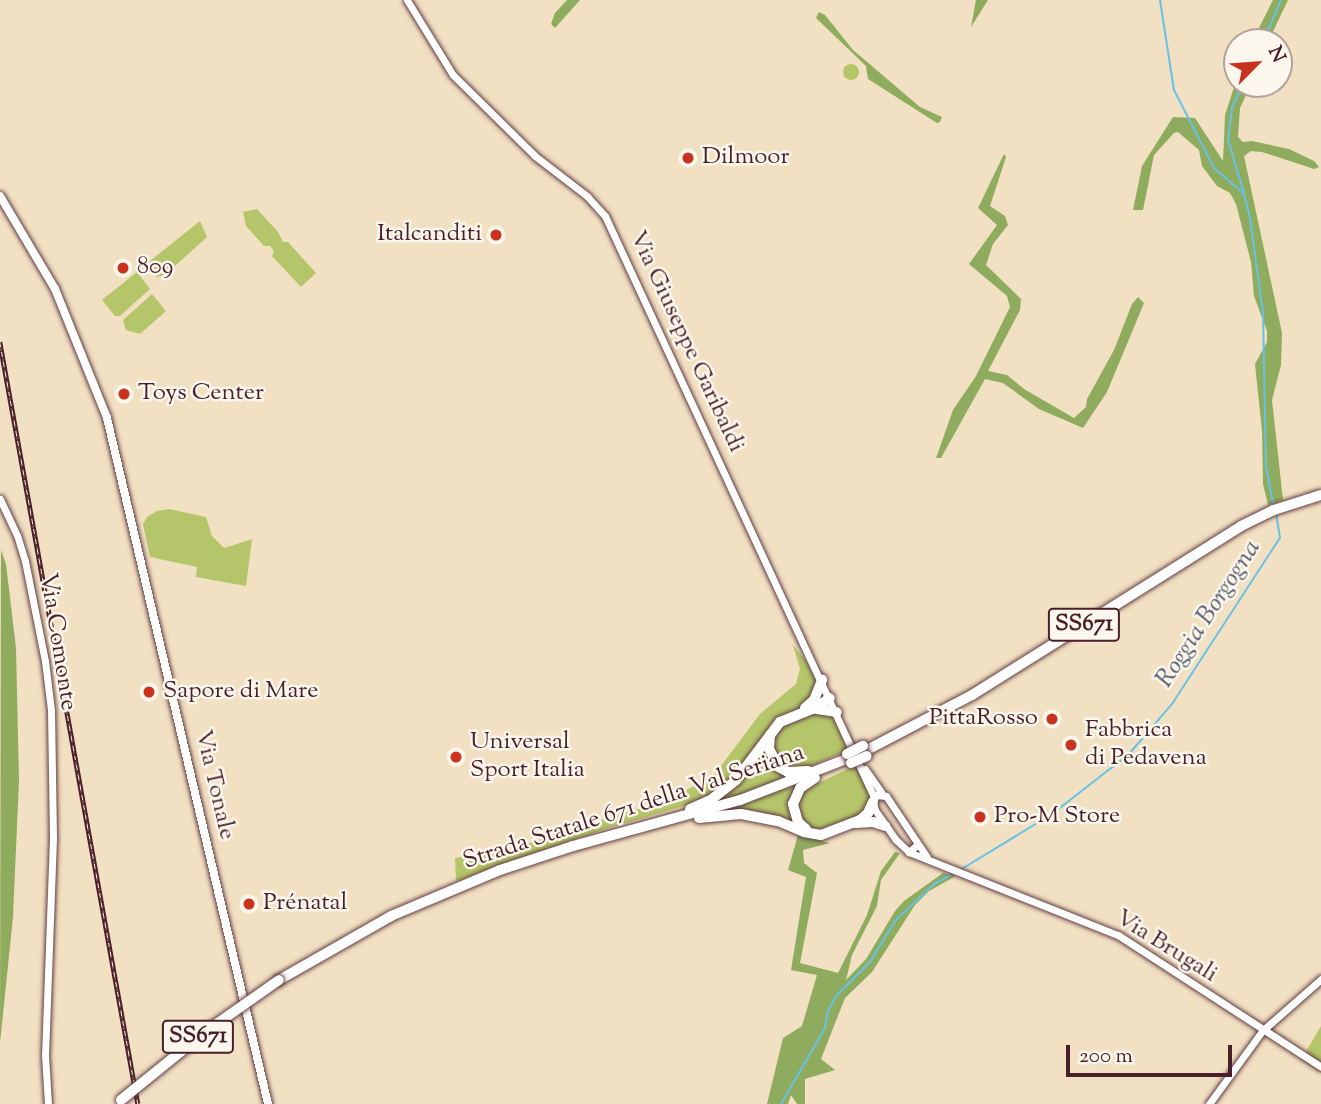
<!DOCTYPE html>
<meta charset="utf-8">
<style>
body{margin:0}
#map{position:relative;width:1321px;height:1104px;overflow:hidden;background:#f2e0c2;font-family:"Sorts Mill Goudy",serif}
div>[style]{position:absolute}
.green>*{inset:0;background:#b4c669}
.round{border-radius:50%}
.forest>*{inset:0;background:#8fab5d}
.stream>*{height:2px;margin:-1px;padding:0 1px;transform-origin:1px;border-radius:1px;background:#67c2e5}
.roads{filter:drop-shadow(0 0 2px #633c42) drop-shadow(0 0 2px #633c42)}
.tertiary>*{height:7px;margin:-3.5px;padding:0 3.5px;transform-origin:3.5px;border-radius:3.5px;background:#fff}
.secondary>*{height:8px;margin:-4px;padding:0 4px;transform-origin:4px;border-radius:4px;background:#fff}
.trunk>*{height:10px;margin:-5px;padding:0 5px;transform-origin:5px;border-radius:5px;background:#fff}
.rail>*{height:4.5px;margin-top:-2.25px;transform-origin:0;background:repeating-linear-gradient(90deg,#fbf7ec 0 5px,#4a1f2b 0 10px);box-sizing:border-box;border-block:2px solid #4a1f2b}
.bridges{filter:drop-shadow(0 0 2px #633c42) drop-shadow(0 0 2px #633c42)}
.trunk-bridge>*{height:10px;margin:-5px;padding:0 5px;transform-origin:5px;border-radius:5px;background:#fff}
.dots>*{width:19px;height:19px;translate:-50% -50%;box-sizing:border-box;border:4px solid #fbf7ec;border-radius:50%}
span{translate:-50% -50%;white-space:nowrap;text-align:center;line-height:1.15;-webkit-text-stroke:5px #fbf7ec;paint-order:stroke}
.shield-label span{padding:2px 5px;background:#fbf7ec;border:2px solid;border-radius:5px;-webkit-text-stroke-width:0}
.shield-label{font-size:23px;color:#4a1f2b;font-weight:700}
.poi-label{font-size:24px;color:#4a1f2b}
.left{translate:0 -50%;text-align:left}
.right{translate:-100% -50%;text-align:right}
.street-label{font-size:24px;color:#4a1f2b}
.water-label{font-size:26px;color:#54586c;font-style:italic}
.north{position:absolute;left:1223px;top:28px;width:70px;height:70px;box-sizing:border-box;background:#fbf7ec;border:2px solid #b4a19f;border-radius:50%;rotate:65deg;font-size:19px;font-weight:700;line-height:28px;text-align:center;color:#4a1f2b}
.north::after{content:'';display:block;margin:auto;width:24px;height:32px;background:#c8321e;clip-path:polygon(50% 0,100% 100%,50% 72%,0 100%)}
.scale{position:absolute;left:1066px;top:1045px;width:166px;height:32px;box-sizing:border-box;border:4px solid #4a1f2b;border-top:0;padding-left:9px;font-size:21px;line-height:24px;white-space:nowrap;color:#4a1f2b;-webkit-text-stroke:5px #fbf7ec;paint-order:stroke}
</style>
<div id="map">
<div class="green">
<i class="round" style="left:843px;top:64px;width:16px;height:16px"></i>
<i style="clip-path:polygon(257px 209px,278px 232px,283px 242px,288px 242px,316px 273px,301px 287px,272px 256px,274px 251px,270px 246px,264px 246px,246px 226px,243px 212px)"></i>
<i style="clip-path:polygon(200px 221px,207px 237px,165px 275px,157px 277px,145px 265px)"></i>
<i style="clip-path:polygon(137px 272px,150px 289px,120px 316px,115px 316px,102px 300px)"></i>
<i style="clip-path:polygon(152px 294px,166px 311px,140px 334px,126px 330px,123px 320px)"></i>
<i style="clip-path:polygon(169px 509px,206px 517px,212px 536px,224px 548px,252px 539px,246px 586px,196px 577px,197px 567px,150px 557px,143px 524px,147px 517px,157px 511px)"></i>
<i style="clip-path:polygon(793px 645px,807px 662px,815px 679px,816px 687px,807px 704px,771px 723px,754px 754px,736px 775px,701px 801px,605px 829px,456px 881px,455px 858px,505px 851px,619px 814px,669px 801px,672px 793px,683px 792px,715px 774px,760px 714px,796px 684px,800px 669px)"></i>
<i style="clip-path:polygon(813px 711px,827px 711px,833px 717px,847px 750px,800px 771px,781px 764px,773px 751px,772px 739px,784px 724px)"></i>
<i style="clip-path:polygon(765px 749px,772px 765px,793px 777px,710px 805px,737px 784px)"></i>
<i style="clip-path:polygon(856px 765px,871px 799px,865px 813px,821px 831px,812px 830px,800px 818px,796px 807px,804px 790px)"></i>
<i style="clip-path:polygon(796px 785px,793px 792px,796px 823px,718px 812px)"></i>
<i style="clip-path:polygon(1321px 1026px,1321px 1073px,1301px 1060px)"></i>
</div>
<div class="forest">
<i style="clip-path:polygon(567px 0,580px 0,555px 28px,551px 24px,555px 13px)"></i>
<i style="clip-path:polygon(976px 0,988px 0,971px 27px)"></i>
<i style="clip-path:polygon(1273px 0,1288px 0,1268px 42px,1252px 42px)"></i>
<i style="clip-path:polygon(819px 12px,825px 15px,853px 50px,920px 107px,942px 117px,940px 122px,937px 123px,868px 79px,866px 66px,816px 18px)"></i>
<i style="clip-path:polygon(1237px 78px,1237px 84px,1251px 84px,1240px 108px,1238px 137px,1243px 142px,1252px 141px,1289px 149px,1314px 161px,1319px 167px,1314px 169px,1262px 152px,1251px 151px,1244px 156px,1282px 333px,1281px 365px,1272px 400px,1283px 500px,1268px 505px,1263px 484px,1262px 431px,1255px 364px,1267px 342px,1267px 331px,1254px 296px,1251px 262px,1236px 204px,1230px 193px,1217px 186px,1202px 166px,1199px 150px,1178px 132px,1174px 133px,1154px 155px,1143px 210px,1133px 210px,1142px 166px,1173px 117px,1195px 118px,1223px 161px,1225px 115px)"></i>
<i style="clip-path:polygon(1004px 154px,1006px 157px,990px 206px,1005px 216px,1008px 225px,993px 244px,986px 265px,1021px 299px,1020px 310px,988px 371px,1007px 375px,1024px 389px,1074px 418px,1086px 407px,1087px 399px,1114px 350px,1132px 304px,1138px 297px,1144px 303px,1107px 392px,1083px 428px,1039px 409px,1003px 383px,985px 379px,941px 458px,936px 458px,953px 410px,976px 376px,1010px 307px,1007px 296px,969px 264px,997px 225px,978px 208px)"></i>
<i style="clip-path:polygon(1px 550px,6px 564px,16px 648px,19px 780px,13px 917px,0 1043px)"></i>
<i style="clip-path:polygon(798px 835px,830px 843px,803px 850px,804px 863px,817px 873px,800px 963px,838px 973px,867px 915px,881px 871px,895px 852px,900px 853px,881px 880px,877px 906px,852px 955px,846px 980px,866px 959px,895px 911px,904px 901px,943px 873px,956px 876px,929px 891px,915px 905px,872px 972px,845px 998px,821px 1059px,835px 1070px,805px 1079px,805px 1104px,797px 1104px,791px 1095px,788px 1104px,767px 1104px,783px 1038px,802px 1026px,817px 975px,791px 970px,806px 877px,788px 870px)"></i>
</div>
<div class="stream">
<i style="left:1160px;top:0;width:91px;rotate:81.2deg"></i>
<i style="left:1174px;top:90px;width:88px;rotate:62.9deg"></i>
<i style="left:1214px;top:168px;width:40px;rotate:41deg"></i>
<i style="left:1244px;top:194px;width:25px;rotate:76deg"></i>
<i style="left:1250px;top:218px;width:96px;rotate:82.2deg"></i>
<i style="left:1263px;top:313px;width:154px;rotate:88.9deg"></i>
<i style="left:1266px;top:467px;width:41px;rotate:78.7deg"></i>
<i style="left:1263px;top:42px;width:46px;rotate:-66.8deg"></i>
<i style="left:1243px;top:84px;width:26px;rotate:115deg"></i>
<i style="left:1232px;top:108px;width:32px;rotate:97deg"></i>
<i style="left:1228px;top:140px;width:55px;rotate:73.2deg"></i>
<i style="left:960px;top:870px;width:108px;rotate:-31.3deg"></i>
<i style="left:1052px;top:814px;width:98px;rotate:-37.9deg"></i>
<i style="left:1129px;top:754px;width:66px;rotate:-49.3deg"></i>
<i style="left:1172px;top:704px;width:198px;rotate:-57deg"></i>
<i style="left:1280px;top:538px;width:25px;rotate:-99deg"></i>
<i style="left:781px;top:1104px;width:88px;rotate:-59.9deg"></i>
<i style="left:825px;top:1028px;width:17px;rotate:-80deg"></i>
<i style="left:828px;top:1011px;width:17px;rotate:-62deg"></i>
<i style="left:836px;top:996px;width:48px;rotate:-45deg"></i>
<i style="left:870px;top:962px;width:48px;rotate:-58.6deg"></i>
<i style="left:895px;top:921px;width:54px;rotate:-43.5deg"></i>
<i style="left:934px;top:884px;width:24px;rotate:-28deg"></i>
</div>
<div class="roads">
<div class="tertiary">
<i style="left:407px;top:0;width:88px;rotate:58.5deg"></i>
<i style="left:453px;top:75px;width:115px;rotate:44.6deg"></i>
<i style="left:535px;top:156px;width:66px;rotate:37.6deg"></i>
<i style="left:587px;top:196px;width:27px;rotate:48deg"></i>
<i style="left:605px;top:216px;width:640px;rotate:65.16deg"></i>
<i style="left:0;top:499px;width:40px;rotate:65deg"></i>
<i style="left:17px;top:535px;width:27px;rotate:73deg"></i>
<i style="left:25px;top:561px;width:102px;rotate:78.7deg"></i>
<i style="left:45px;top:661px;width:49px;rotate:83deg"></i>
<i style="left:51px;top:710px;width:128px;rotate:89.1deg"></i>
<i style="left:53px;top:838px;width:217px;rotate:92.1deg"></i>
<i style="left:45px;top:1055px;width:49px;rotate:86.5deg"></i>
<i style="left:865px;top:769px;width:29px;rotate:55deg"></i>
<i style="left:917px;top:845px;width:11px;rotate:139deg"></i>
<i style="left:909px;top:852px;width:18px;rotate:-137deg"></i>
<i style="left:896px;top:840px;width:37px;rotate:-125deg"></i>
<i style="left:875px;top:810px;width:8px;rotate:-104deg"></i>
<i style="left:873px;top:802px;width:8px;rotate:-67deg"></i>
<i style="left:876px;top:795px;width:10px;rotate:6deg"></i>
<i style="left:886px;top:796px;width:73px;rotate:56.1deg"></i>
<i style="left:909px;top:852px;width:225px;rotate:21.7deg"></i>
<i style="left:1118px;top:935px;width:242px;rotate:33deg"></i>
<i style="left:1209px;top:1104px;width:90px;rotate:-54deg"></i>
<i style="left:1262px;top:1031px;width:79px;rotate:-41.4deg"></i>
</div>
<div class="secondary">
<i style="left:0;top:196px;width:108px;rotate:59.4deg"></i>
<i style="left:55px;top:289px;width:139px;rotate:68deg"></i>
<i style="left:107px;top:418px;width:705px;rotate:76.79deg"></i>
</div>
<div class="trunk">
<i style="left:805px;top:708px;width:12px;rotate:-42deg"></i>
<i style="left:814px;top:700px;width:22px;rotate:-68deg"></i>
<i style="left:817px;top:709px;width:20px;rotate:9deg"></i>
<i style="left:770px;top:735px;width:14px;rotate:94deg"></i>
<i style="left:769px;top:749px;width:21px;rotate:61deg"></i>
<i style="left:779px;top:767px;width:10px;rotate:29deg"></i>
<i style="left:788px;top:772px;width:20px;rotate:-3deg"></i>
<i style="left:865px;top:751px;width:121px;rotate:-27.6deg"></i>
<i style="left:972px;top:695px;width:318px;rotate:-32.1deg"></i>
<i style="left:1241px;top:526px;width:37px;rotate:-26deg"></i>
<i style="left:1274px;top:510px;width:49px;rotate:-17.7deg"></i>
<i style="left:690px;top:809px;width:24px;rotate:-24deg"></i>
<i style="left:712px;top:799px;width:31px;rotate:-38deg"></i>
<i style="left:736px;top:780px;width:73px;rotate:-52.8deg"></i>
<i style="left:780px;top:722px;width:35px;rotate:-22deg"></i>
<i style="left:813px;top:709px;width:20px;rotate:-33deg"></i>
<i style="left:699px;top:818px;width:42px;rotate:-5.4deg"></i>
<i style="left:741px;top:814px;width:38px;rotate:11deg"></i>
<i style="left:778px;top:821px;width:28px;rotate:23deg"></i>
<i style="left:804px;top:832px;width:17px;rotate:10deg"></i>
<i style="left:821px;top:835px;width:42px;rotate:-21deg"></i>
<i style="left:860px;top:820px;width:11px;rotate:-41deg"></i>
<i style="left:868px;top:813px;width:12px;rotate:-66deg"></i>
<i style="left:855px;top:823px;width:18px;rotate:-3deg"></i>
<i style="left:873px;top:822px;width:13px;rotate:18deg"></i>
<i style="left:806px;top:829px;width:11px;rotate:-139deg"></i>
<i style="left:798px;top:822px;width:19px;rotate:-106deg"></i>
<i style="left:793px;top:804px;width:17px;rotate:-66deg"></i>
<i style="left:800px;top:788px;width:18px;rotate:-34deg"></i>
<i style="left:279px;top:980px;width:129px;rotate:-29.7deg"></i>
<i style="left:391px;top:916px;width:118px;rotate:-22.9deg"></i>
<i style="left:500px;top:870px;width:77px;rotate:-18.2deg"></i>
<i style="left:573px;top:846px;width:173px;rotate:-15.4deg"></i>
<i style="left:740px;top:800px;width:117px;rotate:-21.1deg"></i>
</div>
</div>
<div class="rail">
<i style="left:0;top:342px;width:774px;rotate:79.73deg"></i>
</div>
<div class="bridges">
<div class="trunk-bridge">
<i style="left:847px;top:754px;width:18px;rotate:-27deg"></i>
<i style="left:851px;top:763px;width:17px;rotate:-24deg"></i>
<i style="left:121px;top:1100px;width:108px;rotate:-39deg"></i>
<i style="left:205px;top:1032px;width:90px;rotate:-35.1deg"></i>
</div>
</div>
<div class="dots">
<i style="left:688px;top:158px;background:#c8321e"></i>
<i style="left:496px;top:235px;background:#c8321e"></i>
<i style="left:123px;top:268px;background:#c8321e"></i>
<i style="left:124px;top:394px;background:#c8321e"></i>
<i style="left:149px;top:692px;background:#c8321e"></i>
<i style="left:1052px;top:719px;background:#c8321e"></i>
<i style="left:1071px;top:745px;background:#c8321e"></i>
<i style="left:456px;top:757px;background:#c8321e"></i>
<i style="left:980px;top:817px;background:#c8321e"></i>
<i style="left:249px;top:904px;background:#c8321e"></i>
</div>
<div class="shield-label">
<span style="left:1084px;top:625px">SS671</span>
<span style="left:198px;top:1037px">SS671</span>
</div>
<div class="poi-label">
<span class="left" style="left:702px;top:158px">Dilmoor</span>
<span class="right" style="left:482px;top:235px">Italcanditi</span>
<span class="left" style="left:137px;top:268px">809</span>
<span class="left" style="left:138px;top:394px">Toys Center</span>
<span class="left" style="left:163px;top:692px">Sapore di Mare</span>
<span class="right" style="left:1038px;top:719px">PittaRosso</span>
<span class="left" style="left:1085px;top:745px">Fabbrica<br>di Pedavena</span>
<span class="left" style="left:470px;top:757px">Universal<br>Sport Italia</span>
<span class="left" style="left:994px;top:817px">Pro-M Store</span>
<span class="left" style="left:263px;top:904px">Prénatal</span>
</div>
<div class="street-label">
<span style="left:686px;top:342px;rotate:65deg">Via Giuseppe Garibaldi</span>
<span style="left:57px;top:642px;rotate:81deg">Via Comonte</span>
<span style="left:214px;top:785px;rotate:77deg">Via Tonale</span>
<span style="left:634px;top:808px;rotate:-18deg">Strada Statale 671 della Val Seriana</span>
<span style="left:1166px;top:947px;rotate:32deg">Via Brugali</span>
</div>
<div class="water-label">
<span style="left:1209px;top:614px;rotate:-57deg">Roggia Borgogna</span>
</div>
<div class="north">N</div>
<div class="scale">200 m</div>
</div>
